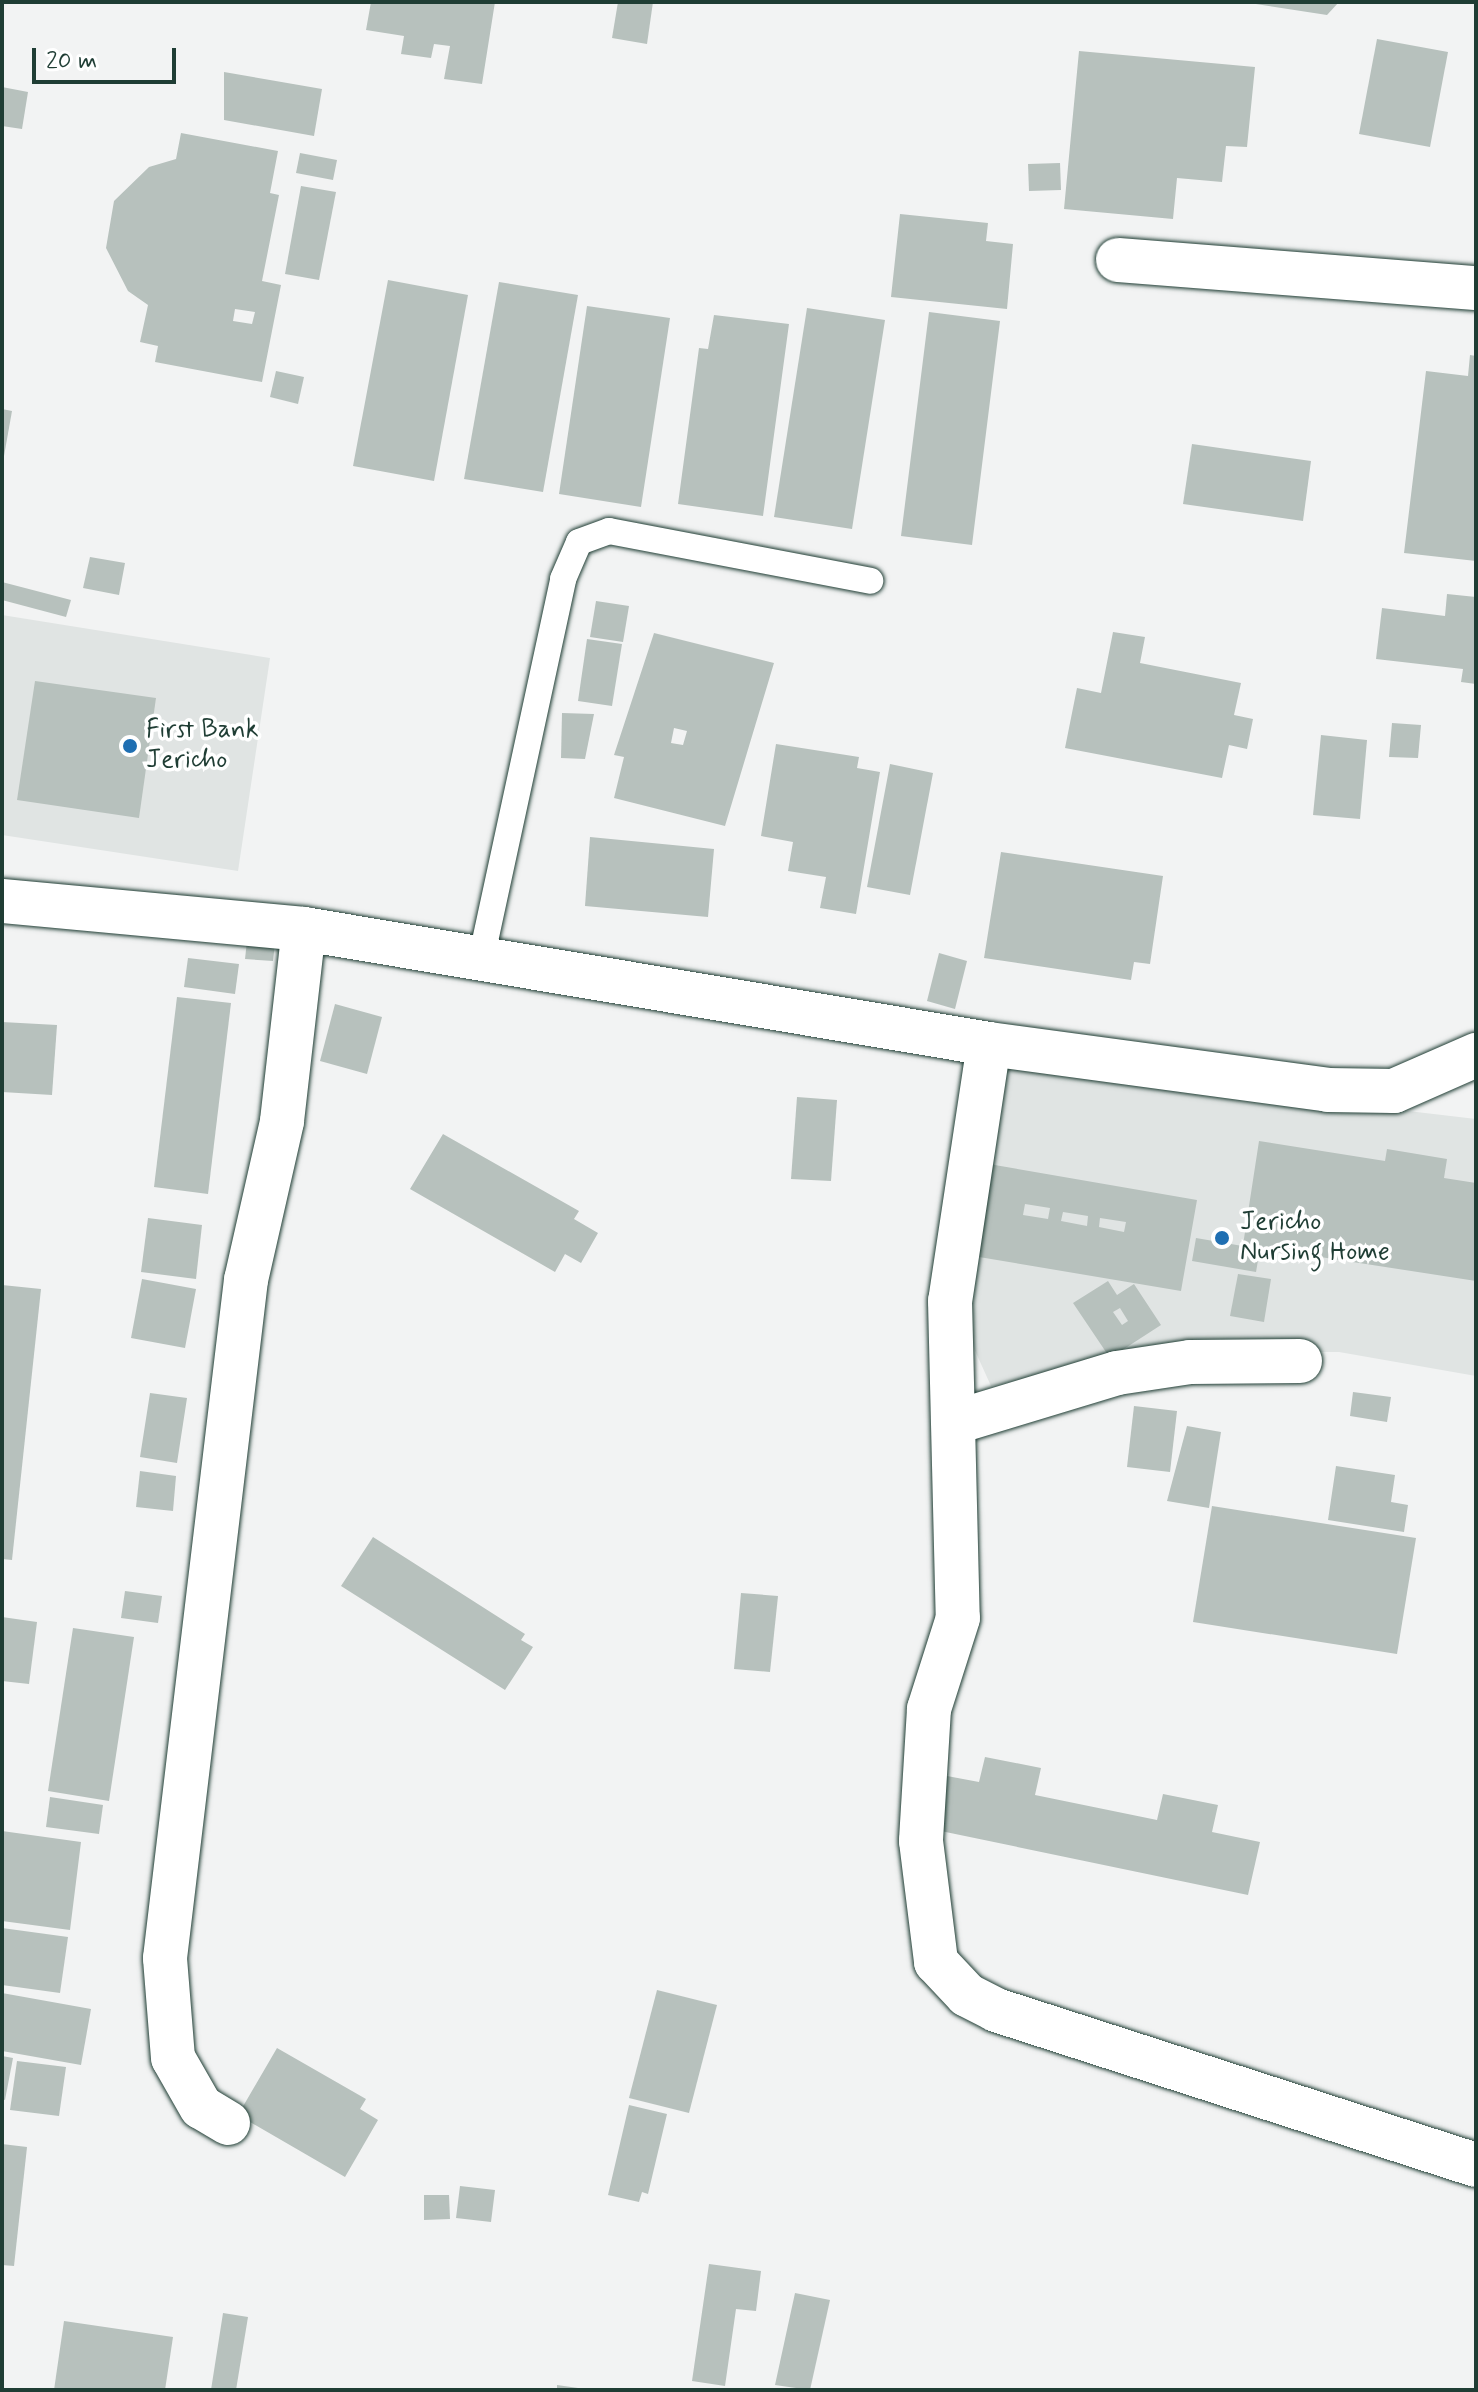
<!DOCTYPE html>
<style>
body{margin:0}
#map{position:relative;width:1478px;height:2392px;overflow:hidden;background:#f2f3f3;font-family:Mynerve,sans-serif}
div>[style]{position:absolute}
.built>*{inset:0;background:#e0e4e3}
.building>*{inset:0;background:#b7c1bd}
.roads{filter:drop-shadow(0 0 2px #1f3d34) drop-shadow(0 0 2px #1f3d34)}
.service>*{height:26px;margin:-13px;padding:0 13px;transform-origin:13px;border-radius:13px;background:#fff}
.minor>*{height:44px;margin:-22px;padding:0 22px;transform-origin:22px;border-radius:22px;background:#fff}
.dots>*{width:22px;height:22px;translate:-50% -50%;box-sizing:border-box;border:4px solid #fff;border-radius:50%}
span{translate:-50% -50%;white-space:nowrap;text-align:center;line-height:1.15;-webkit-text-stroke:7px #fff;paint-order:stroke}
.poi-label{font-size:26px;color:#1f3d34}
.left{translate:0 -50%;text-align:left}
.frame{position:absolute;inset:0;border:4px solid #1f3d34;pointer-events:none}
.scale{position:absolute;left:32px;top:48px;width:144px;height:36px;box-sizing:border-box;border:4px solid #1f3d34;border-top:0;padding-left:10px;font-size:24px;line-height:28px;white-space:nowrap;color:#1f3d34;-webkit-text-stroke:6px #fff;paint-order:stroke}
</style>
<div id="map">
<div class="built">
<i style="clip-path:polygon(2px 615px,270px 658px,238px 871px,2px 835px)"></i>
<i style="clip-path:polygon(1007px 1064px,1476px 1119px,1476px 1376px,1339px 1352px,1153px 1351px,991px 1386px,967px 1333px)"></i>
</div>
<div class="building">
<i style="clip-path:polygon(371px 2px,495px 2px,482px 84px,444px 79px,450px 46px,434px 44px,431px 58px,401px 54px,404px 36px,366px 30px)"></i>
<i style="clip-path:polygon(618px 2px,653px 2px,647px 44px,612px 38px)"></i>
<i style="clip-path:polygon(1243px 2px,1339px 2px,1327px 15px)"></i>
<i style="clip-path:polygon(1377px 39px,1448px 52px,1430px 147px,1359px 134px)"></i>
<i style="clip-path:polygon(1079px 51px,1255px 67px,1247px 147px,1226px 146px,1222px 182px,1177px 178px,1173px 219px,1064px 209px)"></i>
<i style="clip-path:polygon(224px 72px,322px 89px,314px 136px,224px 120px)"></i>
<i style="clip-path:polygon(2px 87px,28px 92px,22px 129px,2px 126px)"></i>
<i style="clip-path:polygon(evenodd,181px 133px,278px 151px,270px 193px,279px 195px,262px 281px,281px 285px,262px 382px,155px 362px,158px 346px,140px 342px,148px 305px,128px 291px,106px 248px,114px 201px,149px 167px,176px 159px,181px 133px,235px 309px,255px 312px,252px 324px,233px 321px,235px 309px)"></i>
<i style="clip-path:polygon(300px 153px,337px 160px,333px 180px,296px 173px)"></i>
<i style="clip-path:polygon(1060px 163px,1061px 190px,1029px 191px,1028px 164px)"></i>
<i style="clip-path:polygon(301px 186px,336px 192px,319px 280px,285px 274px)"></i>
<i style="clip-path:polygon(900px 214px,988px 223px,986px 241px,1013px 244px,1007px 309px,891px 297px)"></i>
<i style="clip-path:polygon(388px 280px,468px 295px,434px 481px,353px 466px)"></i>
<i style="clip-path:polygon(499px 282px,578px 295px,543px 492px,464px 479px)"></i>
<i style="clip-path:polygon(587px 306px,670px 318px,641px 507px,559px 494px)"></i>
<i style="clip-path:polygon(807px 308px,885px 320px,852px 529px,774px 517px)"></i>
<i style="clip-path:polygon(929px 312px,1000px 321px,972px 545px,901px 536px)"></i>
<i style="clip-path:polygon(714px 315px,789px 324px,763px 516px,678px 504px,699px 348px,708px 349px)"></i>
<i style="clip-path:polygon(1470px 355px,1476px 356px,1476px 561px,1404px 553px,1426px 371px,1468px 376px)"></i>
<i style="clip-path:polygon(276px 371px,304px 377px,298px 404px,270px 397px)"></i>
<i style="clip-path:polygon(2px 409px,12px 411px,4px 456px,2px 456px)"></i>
<i style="clip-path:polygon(1192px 444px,1311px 461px,1303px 521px,1183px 504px)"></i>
<i style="clip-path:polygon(90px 557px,125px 563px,119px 595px,83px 588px)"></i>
<i style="clip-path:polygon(2px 582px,71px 600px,66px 617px,2px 600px)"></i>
<i style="clip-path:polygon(1447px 594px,1476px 597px,1476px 684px,1461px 682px,1463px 669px,1376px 659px,1382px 608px,1445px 616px)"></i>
<i style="clip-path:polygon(596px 601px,629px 606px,623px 642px,590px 637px)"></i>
<i style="clip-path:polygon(1113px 632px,1145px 637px,1140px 663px,1241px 683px,1234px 715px,1253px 719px,1247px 749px,1229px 745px,1222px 778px,1065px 748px,1077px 688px,1101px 693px)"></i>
<i style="clip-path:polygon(evenodd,654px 633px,774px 663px,725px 826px,614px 798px,624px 757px,614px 755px,654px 633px,674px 728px,687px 731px,683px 745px,671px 743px,674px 728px)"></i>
<i style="clip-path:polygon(587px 639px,622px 644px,612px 706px,578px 701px)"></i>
<i style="clip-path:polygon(35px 681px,156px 698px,139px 818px,17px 800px)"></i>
<i style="clip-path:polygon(562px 713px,594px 714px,585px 759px,561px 758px)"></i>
<i style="clip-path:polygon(1392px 723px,1421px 725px,1418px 758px,1389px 757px)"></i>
<i style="clip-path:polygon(1321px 735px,1367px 740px,1360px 819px,1313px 815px)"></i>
<i style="clip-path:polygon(776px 744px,859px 757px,857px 768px,880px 772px,856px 914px,820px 908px,826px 877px,788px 871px,793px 842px,761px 836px)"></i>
<i style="clip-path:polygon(890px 764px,933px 773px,910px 895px,867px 887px)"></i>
<i style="clip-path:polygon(590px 837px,714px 849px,708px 917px,585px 906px)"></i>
<i style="clip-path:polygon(1001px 852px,1163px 876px,1150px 964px,1134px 962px,1131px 980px,984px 958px)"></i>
<i style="clip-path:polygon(248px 932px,276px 934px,273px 961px,245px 959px)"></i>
<i style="clip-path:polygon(939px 953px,967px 961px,955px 1009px,927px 1001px)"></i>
<i style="clip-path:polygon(188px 958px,239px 964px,235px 994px,184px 987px)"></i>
<i style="clip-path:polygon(177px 997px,231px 1003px,208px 1194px,154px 1187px)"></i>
<i style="clip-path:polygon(335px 1004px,382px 1017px,367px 1074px,320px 1061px)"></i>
<i style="clip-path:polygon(2px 1022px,57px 1025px,52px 1095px,2px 1092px)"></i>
<i style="clip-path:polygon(797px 1097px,837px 1100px,831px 1181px,791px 1179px)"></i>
<i style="clip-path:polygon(443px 1134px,579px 1211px,574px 1219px,598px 1233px,581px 1263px,565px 1254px,555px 1272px,410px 1189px)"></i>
<i style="clip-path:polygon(1259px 1141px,1385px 1161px,1387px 1149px,1447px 1159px,1444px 1178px,1476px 1183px,1476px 1281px,1243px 1245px)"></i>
<i style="clip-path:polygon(evenodd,989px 1164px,1197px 1200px,1181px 1291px,973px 1256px,989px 1164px,1025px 1204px,1050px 1208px,1048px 1219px,1023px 1215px,1025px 1204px,989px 1164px,1063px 1212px,1088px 1216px,1087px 1226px,1061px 1221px,1063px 1212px,989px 1164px,1100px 1218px,1126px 1222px,1124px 1232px,1099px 1227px,1100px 1218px)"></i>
<i style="clip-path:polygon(148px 1218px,202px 1225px,196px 1279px,141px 1272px)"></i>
<i style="clip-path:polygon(1196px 1238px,1260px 1249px,1256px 1272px,1192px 1261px)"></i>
<i style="clip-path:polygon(1238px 1274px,1271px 1279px,1264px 1322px,1230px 1316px)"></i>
<i style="clip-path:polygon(142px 1279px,196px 1289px,185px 1348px,131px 1338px)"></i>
<i style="clip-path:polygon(evenodd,1108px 1281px,1117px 1295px,1134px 1284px,1161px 1325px,1110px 1358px,1073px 1303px,1108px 1281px,1120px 1308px,1128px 1321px,1122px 1325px,1113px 1312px,1120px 1308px)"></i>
<i style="clip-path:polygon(2px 1285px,41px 1289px,12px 1560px,2px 1559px)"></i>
<i style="clip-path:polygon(1353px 1392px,1391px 1397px,1387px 1422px,1350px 1416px)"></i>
<i style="clip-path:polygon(150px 1393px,187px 1398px,177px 1463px,140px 1457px)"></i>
<i style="clip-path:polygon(1134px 1406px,1177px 1411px,1170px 1472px,1127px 1467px)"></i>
<i style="clip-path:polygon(1187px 1426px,1221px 1432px,1209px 1508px,1167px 1501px)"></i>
<i style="clip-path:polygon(1336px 1466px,1395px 1475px,1391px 1502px,1408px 1505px,1404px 1532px,1328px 1520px)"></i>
<i style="clip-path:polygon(140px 1471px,176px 1476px,173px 1511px,136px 1507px)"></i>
<i style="clip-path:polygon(1212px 1506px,1416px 1538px,1397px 1654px,1193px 1622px)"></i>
<i style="clip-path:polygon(373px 1537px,525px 1634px,521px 1640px,533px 1647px,505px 1690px,341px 1586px)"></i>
<i style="clip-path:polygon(125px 1591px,162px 1596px,158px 1623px,121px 1618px)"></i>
<i style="clip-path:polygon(741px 1593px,778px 1596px,770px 1672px,734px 1669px)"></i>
<i style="clip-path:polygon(2px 1617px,37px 1622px,29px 1684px,2px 1681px)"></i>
<i style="clip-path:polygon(73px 1628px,134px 1637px,109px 1801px,48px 1791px)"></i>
<i style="clip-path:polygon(985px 1757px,1041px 1768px,1035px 1795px,1157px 1820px,1163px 1794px,1218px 1805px,1212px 1832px,1260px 1842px,1248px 1895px,936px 1830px,947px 1776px,979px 1782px)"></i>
<i style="clip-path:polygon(50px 1797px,103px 1805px,99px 1834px,46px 1827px)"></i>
<i style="clip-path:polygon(2px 1831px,81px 1842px,70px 1930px,2px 1921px)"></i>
<i style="clip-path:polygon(2px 1928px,68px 1937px,60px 1993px,2px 1985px)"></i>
<i style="clip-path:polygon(657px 1990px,717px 2005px,689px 2113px,629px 2098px)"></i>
<i style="clip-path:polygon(2px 1993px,91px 2009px,81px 2065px,2px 2051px)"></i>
<i style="clip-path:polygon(277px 2048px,366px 2099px,360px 2109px,378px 2120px,345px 2177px,238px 2115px)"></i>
<i style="clip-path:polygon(2px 2056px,13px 2058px,5px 2100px,2px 2099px)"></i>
<i style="clip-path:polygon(17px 2061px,66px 2067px,59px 2116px,10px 2110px)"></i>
<i style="clip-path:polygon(629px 2105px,667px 2114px,648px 2194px,642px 2192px,639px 2202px,608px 2195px)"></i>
<i style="clip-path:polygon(2px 2144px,27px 2147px,14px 2266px,2px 2265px)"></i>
<i style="clip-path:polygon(460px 2186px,495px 2190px,491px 2222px,456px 2218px)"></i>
<i style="clip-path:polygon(424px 2195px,449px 2195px,450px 2219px,424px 2220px)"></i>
<i style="clip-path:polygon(709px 2264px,761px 2271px,756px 2311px,736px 2309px,725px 2386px,692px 2381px)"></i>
<i style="clip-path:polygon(795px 2293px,830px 2300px,810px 2390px,775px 2385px)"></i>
<i style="clip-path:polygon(223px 2313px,248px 2317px,236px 2390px,211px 2390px)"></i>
<i style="clip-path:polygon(64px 2321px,173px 2337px,165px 2390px,54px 2390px)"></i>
<i style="clip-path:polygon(557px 2385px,578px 2388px,578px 2390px,557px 2390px)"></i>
</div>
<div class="roads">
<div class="service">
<i style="left:482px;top:955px;width:385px;rotate:-77.8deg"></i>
<i style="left:563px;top:579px;width:40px;rotate:-66.6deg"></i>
<i style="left:579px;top:542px;width:32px;rotate:-20deg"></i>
<i style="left:609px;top:531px;width:266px;rotate:10.8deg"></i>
</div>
<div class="minor">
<i style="left:1118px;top:260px;width:359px;rotate:4.5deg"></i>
<i style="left:2px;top:901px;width:303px;rotate:5.3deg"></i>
<i style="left:304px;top:929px;width:695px;rotate:9.53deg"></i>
<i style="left:989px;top:1044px;width:342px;rotate:7.7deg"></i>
<i style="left:1328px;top:1090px;width:66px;rotate:0.9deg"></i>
<i style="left:1394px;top:1091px;width:90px;rotate:-23.7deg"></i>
<i style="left:989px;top:1044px;width:260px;rotate:98.6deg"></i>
<i style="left:950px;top:1301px;width:317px;rotate:88.6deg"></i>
<i style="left:958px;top:1618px;width:96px;rotate:107.7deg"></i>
<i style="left:929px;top:1709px;width:132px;rotate:93.5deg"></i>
<i style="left:921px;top:1841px;width:122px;rotate:82.9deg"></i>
<i style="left:936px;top:1962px;width:45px;rotate:46.8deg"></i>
<i style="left:967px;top:1995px;width:33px;rotate:27deg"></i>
<i style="left:996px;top:2010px;width:504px;rotate:17.9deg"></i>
<i style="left:956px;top:1422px;width:168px;rotate:-16.9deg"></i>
<i style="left:1117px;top:1373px;width:74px;rotate:-8.6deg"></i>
<i style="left:1190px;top:1362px;width:110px;rotate:-0.5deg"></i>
<i style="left:228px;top:2123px;width:31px;rotate:-149deg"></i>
<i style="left:201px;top:2107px;width:56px;rotate:-119.7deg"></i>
<i style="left:173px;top:2058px;width:100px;rotate:-94.6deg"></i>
<i style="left:165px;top:1958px;width:683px;rotate:-83.19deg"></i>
<i style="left:246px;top:1280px;width:163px;rotate:-77.2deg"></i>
<i style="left:282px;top:1121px;width:193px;rotate:-83.5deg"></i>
</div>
</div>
<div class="dots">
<i style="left:130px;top:746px;background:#1f6fb2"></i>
<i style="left:1222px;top:1238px;background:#1f6fb2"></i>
</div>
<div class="poi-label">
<span class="left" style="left:146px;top:746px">First Bank<br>Jericho</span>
<span class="left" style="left:1240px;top:1238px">Jericho<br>Nursing Home</span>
</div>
<div class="frame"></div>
<div class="scale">20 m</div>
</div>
